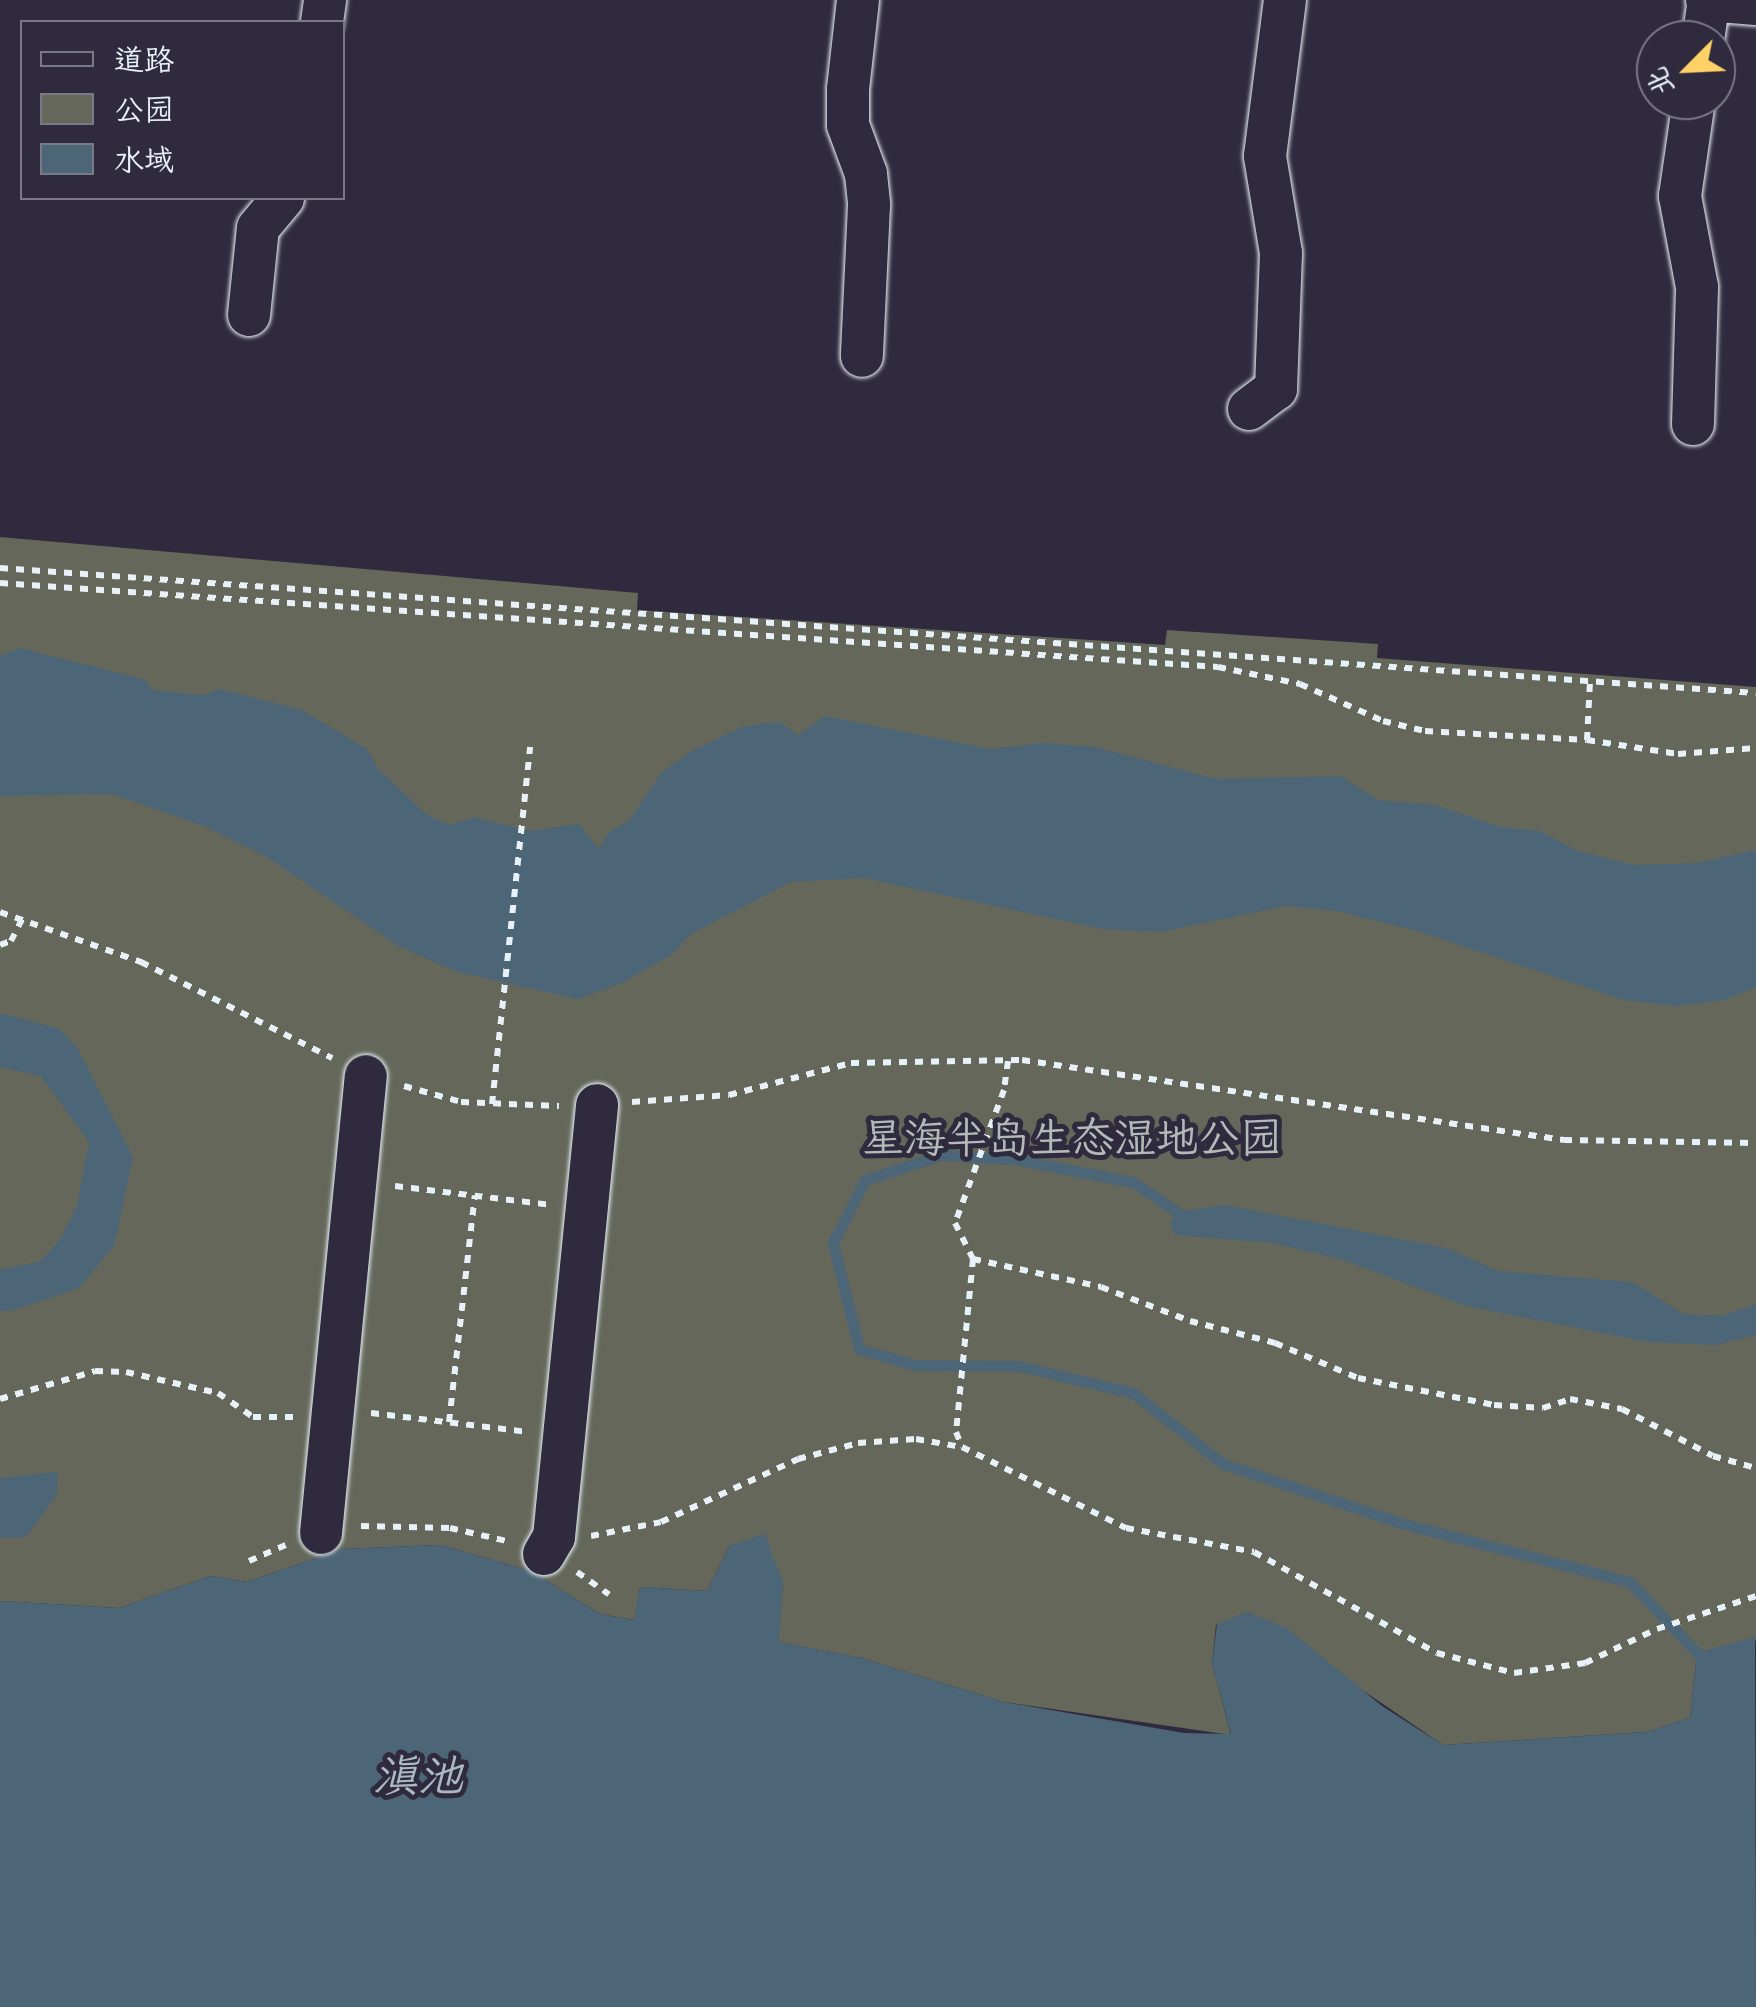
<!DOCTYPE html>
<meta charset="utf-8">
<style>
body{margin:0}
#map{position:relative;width:1756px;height:2007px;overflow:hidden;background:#2f2a3d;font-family:Caveat,"LXGW WenKai TC",sans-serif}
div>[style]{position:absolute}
.green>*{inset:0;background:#646759}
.water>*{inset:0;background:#4d6677}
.stream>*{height:11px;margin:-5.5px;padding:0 5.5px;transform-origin:5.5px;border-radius:5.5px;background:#4d6677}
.path>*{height:6px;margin-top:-3px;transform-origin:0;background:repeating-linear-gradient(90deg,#e8f1f8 0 8px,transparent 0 16px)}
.roads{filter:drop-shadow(0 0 2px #e8f1f8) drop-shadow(0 0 2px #e8f1f8)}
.minor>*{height:42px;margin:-21px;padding:0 21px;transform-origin:21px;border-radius:21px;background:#2f2a3d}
span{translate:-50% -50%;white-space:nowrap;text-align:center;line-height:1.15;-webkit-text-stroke:10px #2f2a3d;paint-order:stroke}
.park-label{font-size:42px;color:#b3bab8}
.water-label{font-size:45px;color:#aab9c4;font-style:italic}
.legend{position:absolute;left:20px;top:20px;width:325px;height:180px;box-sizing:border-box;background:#2f2a3d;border:2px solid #797a88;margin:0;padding:12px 18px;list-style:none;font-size:30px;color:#e8f1f8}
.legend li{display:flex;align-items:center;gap:20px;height:50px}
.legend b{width:50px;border:2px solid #797a88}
.north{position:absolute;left:1636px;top:20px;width:100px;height:100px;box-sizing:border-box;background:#2f2a3d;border:2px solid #797a88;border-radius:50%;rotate:246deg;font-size:28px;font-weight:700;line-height:40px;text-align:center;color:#e8f1f8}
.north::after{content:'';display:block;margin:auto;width:35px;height:45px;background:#ffd166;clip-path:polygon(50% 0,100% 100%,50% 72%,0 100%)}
</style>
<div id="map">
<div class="green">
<i style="clip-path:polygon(0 537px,638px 593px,637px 610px,1165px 645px,1167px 630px,1378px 644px,1377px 658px,1756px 687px,1756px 1643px,1755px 1638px,1697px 1653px,1690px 1718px,1646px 1732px,1443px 1745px,1248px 1612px,1216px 1625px,1212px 1663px,1231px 1735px,1004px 1702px,861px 1658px,778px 1642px,783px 1583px,730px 1545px,707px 1591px,640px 1587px,635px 1620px,600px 1614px,531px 1571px,440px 1545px,342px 1549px,247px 1582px,211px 1576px,119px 1608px,0 1601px)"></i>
</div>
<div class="water">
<i style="clip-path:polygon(20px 648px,146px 680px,152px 690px,204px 695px,219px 689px,302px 710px,367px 749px,379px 770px,427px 815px,450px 825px,474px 817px,529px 831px,579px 824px,599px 849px,609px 832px,630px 820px,661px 773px,694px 750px,744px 726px,780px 722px,798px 735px,825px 716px,991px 749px,1041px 743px,1095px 747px,1216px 779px,1340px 776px,1378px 800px,1435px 805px,1500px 827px,1540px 831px,1578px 851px,1633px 865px,1697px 863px,1756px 850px,1756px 987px,1725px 1000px,1676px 1006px,1624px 1000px,1418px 931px,1336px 911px,1285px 906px,1160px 932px,1102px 929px,864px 878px,791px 882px,691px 934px,671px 955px,622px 983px,578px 999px,457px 972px,400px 947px,267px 857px,204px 826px,113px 794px,0 796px,0 656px)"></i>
<i style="clip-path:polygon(0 1013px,60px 1029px,78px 1049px,133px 1157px,114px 1246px,79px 1288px,11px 1311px,0 1311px,0 1270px,40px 1261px,59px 1241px,77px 1206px,89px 1142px,41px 1076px,0 1067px)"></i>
<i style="clip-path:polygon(1225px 1205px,1447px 1248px,1498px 1271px,1632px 1282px,1684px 1314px,1722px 1316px,1756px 1304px,1756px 1335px,1716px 1345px,1648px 1342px,1466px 1306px,1341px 1259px,1273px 1243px,1175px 1235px,1170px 1224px,1177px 1212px)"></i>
<i style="clip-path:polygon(58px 1472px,57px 1495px,26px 1537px,0 1538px,0 1478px)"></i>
<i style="clip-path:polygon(765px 1534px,783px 1583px,779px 1642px,861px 1658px,1004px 1702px,1184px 1733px,1231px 1734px,1212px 1663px,1217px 1624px,1247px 1612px,1287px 1628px,1382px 1706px,1443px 1745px,1646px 1732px,1690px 1718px,1697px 1653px,1755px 1637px,1756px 2007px,0 2007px,0 1601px,119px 1608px,211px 1576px,247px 1582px,342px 1549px,440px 1545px,531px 1571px,600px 1614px,634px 1620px,640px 1587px,707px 1591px,730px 1545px)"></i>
</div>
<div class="stream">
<i style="left:1177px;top:1212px;width:53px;rotate:-145.7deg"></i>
<i style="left:1133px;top:1182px;width:122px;rotate:-169.1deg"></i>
<i style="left:1013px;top:1159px;width:72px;rotate:-176.8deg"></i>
<i style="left:941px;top:1155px;width:80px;rotate:161.8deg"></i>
<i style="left:865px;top:1180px;width:71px;rotate:116.9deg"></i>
<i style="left:833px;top:1243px;width:109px;rotate:76.2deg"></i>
<i style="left:859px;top:1349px;width:58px;rotate:15.9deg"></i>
<i style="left:915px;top:1365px;width:104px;rotate:0.6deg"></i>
<i style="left:1019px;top:1366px;width:117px;rotate:13.3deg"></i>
<i style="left:1133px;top:1393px;width:115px;rotate:38.3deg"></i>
<i style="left:1223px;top:1464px;width:191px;rotate:18.3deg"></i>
<i style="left:1404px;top:1524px;width:233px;rotate:14.4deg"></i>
<i style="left:1630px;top:1582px;width:98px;rotate:46.7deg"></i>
</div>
<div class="path">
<i style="left:0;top:568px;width:1760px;rotate:4.07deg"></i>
<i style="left:0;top:583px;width:1221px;rotate:3.95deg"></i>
<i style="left:1218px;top:667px;width:84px;rotate:11.7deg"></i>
<i style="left:1300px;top:684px;width:91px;rotate:24deg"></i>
<i style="left:1383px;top:721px;width:43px;rotate:13.4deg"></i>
<i style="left:1425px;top:731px;width:162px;rotate:3.2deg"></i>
<i style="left:1587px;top:740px;width:92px;rotate:8.7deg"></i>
<i style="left:1678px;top:754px;width:78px;rotate:-4.4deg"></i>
<i style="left:1587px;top:740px;width:59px;rotate:-87.1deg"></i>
<i style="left:0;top:912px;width:150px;rotate:19.5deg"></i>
<i style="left:141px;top:962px;width:214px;rotate:26.7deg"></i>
<i style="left:0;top:945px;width:12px;rotate:-20deg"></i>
<i style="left:11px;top:941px;width:25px;rotate:-63deg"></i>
<i style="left:1008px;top:1061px;width:29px;rotate:98deg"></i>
<i style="left:1004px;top:1090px;width:142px;rotate:110.2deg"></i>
<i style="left:955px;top:1223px;width:40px;rotate:63.4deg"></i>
<i style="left:973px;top:1259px;width:174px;rotate:95.6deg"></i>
<i style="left:956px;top:1432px;width:16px;rotate:68deg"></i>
<i style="left:962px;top:1447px;width:183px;rotate:26.3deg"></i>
<i style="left:1126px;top:1528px;width:130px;rotate:10.6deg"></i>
<i style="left:1254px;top:1552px;width:209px;rotate:28.9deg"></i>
<i style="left:1437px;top:1653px;width:80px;rotate:14.6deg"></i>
<i style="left:1514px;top:1673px;width:72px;rotate:-8deg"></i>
<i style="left:1585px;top:1663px;width:80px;rotate:-25.3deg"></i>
<i style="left:1657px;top:1629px;width:104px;rotate:-18.4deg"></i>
<i style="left:404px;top:1086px;width:59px;rotate:15.7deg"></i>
<i style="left:461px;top:1102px;width:98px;rotate:2.3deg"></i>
<i style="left:632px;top:1102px;width:97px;rotate:-4.1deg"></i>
<i style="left:729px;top:1095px;width:126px;rotate:-14.7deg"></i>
<i style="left:851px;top:1063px;width:171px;rotate:-1deg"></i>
<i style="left:1022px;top:1060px;width:548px;rotate:8.4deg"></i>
<i style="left:1564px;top:1140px;width:192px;rotate:0.9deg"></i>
<i style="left:492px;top:1104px;width:359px;rotate:-83.9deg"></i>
<i style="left:395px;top:1186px;width:157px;rotate:6.9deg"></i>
<i style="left:973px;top:1259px;width:131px;rotate:12.3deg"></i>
<i style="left:1101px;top:1287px;width:95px;rotate:20.9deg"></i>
<i style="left:1190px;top:1321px;width:88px;rotate:14.5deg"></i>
<i style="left:1275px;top:1343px;width:90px;rotate:22.9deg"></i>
<i style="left:1358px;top:1378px;width:139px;rotate:11.2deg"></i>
<i style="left:1494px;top:1405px;width:49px;rotate:3.5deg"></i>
<i style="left:1543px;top:1408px;width:28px;rotate:-18deg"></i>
<i style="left:1570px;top:1399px;width:53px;rotate:10.9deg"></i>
<i style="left:1622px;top:1409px;width:102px;rotate:27.3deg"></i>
<i style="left:1713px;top:1456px;width:45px;rotate:15.6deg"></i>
<i style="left:0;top:1399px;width:99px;rotate:-16.4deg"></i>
<i style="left:95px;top:1371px;width:31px;rotate:2deg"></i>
<i style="left:126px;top:1372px;width:94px;rotate:12.9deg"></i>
<i style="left:218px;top:1393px;width:42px;rotate:34.4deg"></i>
<i style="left:253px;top:1417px;width:42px"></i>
<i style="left:371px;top:1413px;width:157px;rotate:6.9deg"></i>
<i style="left:449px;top:1422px;width:228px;rotate:-83.5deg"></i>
<i style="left:361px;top:1526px;width:89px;rotate:1.3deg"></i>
<i style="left:450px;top:1528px;width:63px;rotate:12.9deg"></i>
<i style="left:591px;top:1536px;width:71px;rotate:-11.3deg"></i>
<i style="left:661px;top:1522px;width:151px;rotate:-24.7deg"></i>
<i style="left:798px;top:1459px;width:62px;rotate:-14.9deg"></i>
<i style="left:858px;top:1443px;width:58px;rotate:-3.9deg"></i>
<i style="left:916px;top:1439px;width:47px;rotate:9.9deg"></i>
<i style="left:249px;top:1561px;width:40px;rotate:-23.4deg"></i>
<i style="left:577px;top:1572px;width:39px;rotate:35deg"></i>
</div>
<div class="roads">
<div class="minor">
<i style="left:858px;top:0;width:90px;rotate:96.4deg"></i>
<i style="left:848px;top:89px;width:36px;rotate:90deg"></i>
<i style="left:848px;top:125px;width:52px;rotate:69.8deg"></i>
<i style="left:866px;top:174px;width:31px;rotate:84deg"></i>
<i style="left:869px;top:205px;width:151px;rotate:92.7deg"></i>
<i style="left:1707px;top:0;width:49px;rotate:4.7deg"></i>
<i style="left:322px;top:22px;width:22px;rotate:-82deg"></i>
<i style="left:1703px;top:40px;width:40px;rotate:-81.5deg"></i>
<i style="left:249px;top:315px;width:87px;rotate:-84.1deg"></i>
<i style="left:258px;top:228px;width:39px;rotate:-50deg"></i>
<i style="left:1249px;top:409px;width:34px;rotate:-37deg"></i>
<i style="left:1276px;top:389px;width:136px;rotate:-87.9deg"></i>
<i style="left:1281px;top:253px;width:98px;rotate:-99.4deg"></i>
<i style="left:1265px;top:156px;width:157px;rotate:-82.7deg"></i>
<i style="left:1693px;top:424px;width:137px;rotate:-88.3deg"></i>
<i style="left:1697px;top:287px;width:93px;rotate:-100.6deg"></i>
<i style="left:1680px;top:196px;width:97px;rotate:-81.7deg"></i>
<i style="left:321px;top:1533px;width:459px;rotate:-84.4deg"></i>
<i style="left:544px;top:1554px;width:20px;rotate:-60deg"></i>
<i style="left:554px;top:1537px;width:434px;rotate:-84.3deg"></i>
</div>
</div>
<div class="park-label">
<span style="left:1072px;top:1139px">星海半岛生态湿地公园</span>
</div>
<div class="water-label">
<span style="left:418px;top:1777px">滇池</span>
</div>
<ul class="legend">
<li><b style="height:12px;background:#2f2a3d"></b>道路</li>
<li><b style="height:28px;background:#646759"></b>公园</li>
<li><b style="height:28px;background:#4d6677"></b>水域</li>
</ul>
<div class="north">北</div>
</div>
